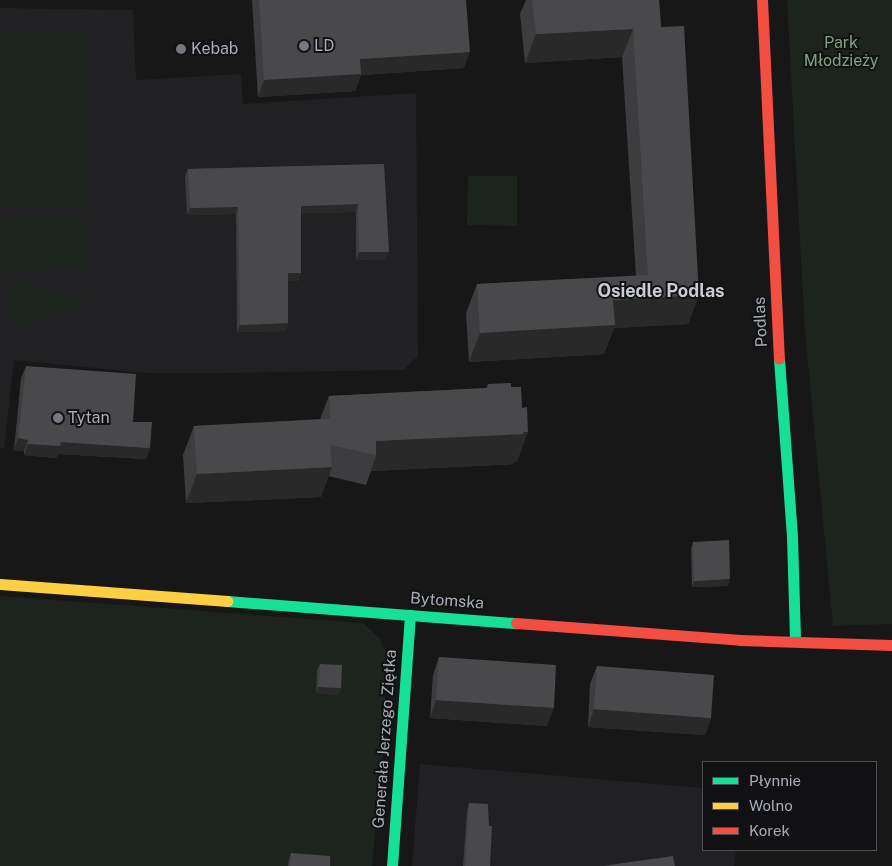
<!DOCTYPE html>
<meta charset="utf-8">
<style>
body{margin:0}
#map{position:relative;width:892px;height:866px;overflow:hidden;background:#171717;font-family:"Public Sans",sans-serif}
div>[style]{position:absolute}
.built>*{inset:0;background:#212123}
.green>*{inset:0;background:#1d241e}
.fast>*{height:11px;margin:-5.5px;padding:0 5.5px;transform-origin:5.5px;border-radius:5.5px;background:#16e098}
.slow>*{height:11px;margin:-5.5px;padding:0 5.5px;transform-origin:5.5px;border-radius:5.5px;background:#ffcf43}
.jam>*{height:11px;margin:-5.5px;padding:0 5.5px;transform-origin:5.5px;border-radius:5.5px;background:#f24e42}
.wall>*{inset:0;background:#3d3d3f}
.shaded-wall>*{inset:0;background:#29292a}
.building>*{inset:0;background:#49494c}
.dots>*{width:14px;height:14px;translate:-50% -50%;box-sizing:border-box;border:2px solid #111113;border-radius:50%}
span{translate:-50% -50%;white-space:nowrap;text-align:center;line-height:1.15;-webkit-text-stroke:4px #111113;paint-order:stroke}
.park-label{font-size:16px;color:#7fa381}
.poi-label{font-size:16px;color:#a8adb8}
.left{translate:0 -50%;text-align:left}
.street-label{font-size:16px;color:#a8adb8}
.neighbourhood-label{font-size:18px;color:#c9ccd4;font-weight:700}
.legend{position:absolute;left:702px;top:761px;width:175px;height:90px;box-sizing:border-box;background:#111113;border:1px solid #4d4f55;margin:0;padding:6px 9px;list-style:none;font-size:15px;color:#a8adb8}
.legend li{display:flex;align-items:center;gap:10px;height:25px}
.legend b{width:25px;border:1px solid #4d4f55}
</style>
<div id="map">
<div class="built">
<i style="clip-path:polygon(0 8px,133px 10px,136px 80px,241px 74px,243px 104px,416px 93px,418px 356px,403px 370px,225px 373px,146px 373px,14px 360px,4px 449px,0 448px)"></i>
<i style="clip-path:polygon(420px 764px,703px 788px,703px 850px,736px 850px,734px 866px,412px 866px)"></i>
</div>
<div class="green">
<i style="clip-path:polygon(787px 0,892px 0,892px 624px,833px 626px,805px 332px)"></i>
<i style="clip-path:polygon(84px 32px,87px 205px,0 207px,0 33px)"></i>
<i style="clip-path:polygon(468px 176px,517px 176px,517px 226px,467px 225px)"></i>
<i style="clip-path:polygon(88px 217px,89px 267px,2px 270px,2px 219px)"></i>
<i style="clip-path:polygon(13px 278px,84px 300px,89px 297px,92px 302px,90px 305px,84px 303px,15px 330px,9px 303px)"></i>
<i style="clip-path:polygon(0 596px,363px 623px,380px 639px,387px 654px,383px 746px,372px 866px,0 866px)"></i>
</div>
<div class="fast">
<i style="left:779px;top:359px;width:178px;rotate:85.8deg"></i>
<i style="left:792px;top:537px;width:104px;rotate:88.3deg"></i>
<i style="left:227px;top:601px;width:290px;rotate:4.4deg"></i>
<i style="left:392px;top:866px;width:252px;rotate:-85.9deg"></i>
</div>
<div class="slow">
<i style="left:0;top:584px;width:228px;rotate:4.3deg"></i>
</div>
<div class="jam">
<i style="left:762px;top:0;width:359px;rotate:87.3deg"></i>
<i style="left:516px;top:623px;width:225px;rotate:4.3deg"></i>
<i style="left:740px;top:640px;width:152px;rotate:1.9deg"></i>
</div>
<div class="wall">
<i style="clip-path:polygon(252px 0,466px 0,464px 68px,361px 75px,355px 91px,258px 97px)"></i>
<i style="clip-path:polygon(526px 0,659px 0,661px 27px,699px 295px,688px 324px,614px 328px,604px 354px,469px 362px,466px 313px,477px 284px,636px 276px,622px 57px,525px 63px,520px 14px)"></i>
<i style="clip-path:polygon(384px 164px,386px 259px,356px 260px,356px 212px,301px 213px,301px 273px,298px 281px,288px 281px,288px 323px,285px 331px,237px 332px,236px 214px,187px 215px,185px 176px,188px 169px)"></i>
<i style="clip-path:polygon(26px 366px,133px 422px,150px 448px,146px 459px,58px 454px,56px 458px,24px 455px,24px 451px,14px 450px,21px 378px)"></i>
<i style="clip-path:polygon(488px 384px,517px 462px,514px 462px,513px 464px,371px 471px,366px 485px,328px 476px,321px 497px,186px 503px,183px 455px,194px 426px,320px 419px,329px 396px,486px 388px)"></i>
<i style="clip-path:polygon(693px 542px,728px 586px,692px 587px,691px 549px)"></i>
<i style="clip-path:polygon(439px 657px,547px 726px,430px 718px,433px 675px)"></i>
<i style="clip-path:polygon(320px 664px,341px 688px,338px 695px,316px 693px,317px 670px)"></i>
<i style="clip-path:polygon(597px 666px,711px 718px,705px 735px,588px 727px,590px 684px)"></i>
<i style="clip-path:polygon(469px 803px,490px 866px,463px 866px,467px 810px)"></i>
<i style="clip-path:polygon(291px 853px,330px 866px,288px 866px,289px 859px)"></i>
</div>
<div class="shaded-wall">
<i style="clip-path:polygon(633px 29px,622px 57px,525px 63px,536px 34px)"></i>
<i style="clip-path:polygon(470px 52px,464px 68px,361px 75px,355px 91px,258px 97px,264px 80px,360px 59px)"></i>
<i style="clip-path:polygon(358px 204px,356px 212px,298px 213px,301px 206px)"></i>
<i style="clip-path:polygon(238px 207px,236px 214px,187px 215px,190px 208px)"></i>
<i style="clip-path:polygon(359px 252px,389px 252px,386px 259px,356px 260px)"></i>
<i style="clip-path:polygon(288px 273px,301px 273px,298px 281px,285px 281px)"></i>
<i style="clip-path:polygon(699px 295px,688px 324px,614px 328px,604px 354px,469px 362px,480px 333px,613px 300px)"></i>
<i style="clip-path:polygon(288px 323px,285px 331px,237px 332px,240px 325px)"></i>
<i style="clip-path:polygon(528px 432px,517px 462px,514px 462px,513px 464px,371px 471px,376px 455px,376px 441px)"></i>
<i style="clip-path:polygon(18px 438px,28px 440px,24px 451px,14px 450px)"></i>
<i style="clip-path:polygon(61px 442px,150px 448px,146px 459px,58px 454px,56px 458px,24px 455px,28px 444px)"></i>
<i style="clip-path:polygon(332px 467px,321px 497px,186px 503px,197px 474px)"></i>
<i style="clip-path:polygon(730px 579px,728px 586px,692px 587px,694px 581px)"></i>
<i style="clip-path:polygon(318px 687px,341px 688px,338px 695px,316px 693px)"></i>
<i style="clip-path:polygon(436px 700px,554px 708px,547px 726px,430px 718px)"></i>
<i style="clip-path:polygon(594px 709px,711px 718px,705px 735px,588px 727px)"></i>
</div>
<div class="building">
<i style="clip-path:polygon(259px 0,466px 0,470px 52px,360px 59px,361px 74px,264px 80px)"></i>
<i style="clip-path:polygon(532px 0,659px 0,661px 27px,684px 26px,699px 295px,613px 300px,615px 325px,480px 333px,477px 284px,648px 275px,633px 29px,536px 34px)"></i>
<i style="clip-path:polygon(384px 164px,389px 252px,359px 252px,358px 204px,301px 206px,301px 273px,288px 273px,288px 323px,240px 325px,238px 207px,190px 208px,188px 169px)"></i>
<i style="clip-path:polygon(26px 366px,136px 374px,133px 422px,152px 422px,150px 448px,61px 442px,60px 446px,28px 444px,28px 440px,18px 438px)"></i>
<i style="clip-path:polygon(511px 383px,511px 387px,521px 387px,522px 408px,527px 407px,528px 432px,523px 432px,524px 434px,376px 441px,376px 455px,330px 445px,332px 467px,197px 474px,194px 426px,330px 419px,329px 396px,488px 388px,488px 384px)"></i>
<i style="clip-path:polygon(729px 540px,730px 579px,694px 581px,693px 542px)"></i>
<i style="clip-path:polygon(439px 657px,556px 665px,554px 708px,436px 700px)"></i>
<i style="clip-path:polygon(320px 664px,342px 665px,341px 688px,318px 687px)"></i>
<i style="clip-path:polygon(597px 666px,714px 675px,711px 718px,594px 709px)"></i>
<i style="clip-path:polygon(469px 803px,488px 804px,489px 826px,492px 826px,490px 866px,465px 866px)"></i>
<i style="clip-path:polygon(291px 853px,330px 856px,330px 866px,290px 866px)"></i>
<i style="clip-path:polygon(673px 856px,675px 866px,602px 866px)"></i>
</div>
<div class="dots">
<i style="left:304px;top:46px;background:#757880"></i>
<i style="left:181px;top:49px;background:#757880"></i>
<i style="left:58px;top:418px;background:#757880"></i>
</div>
<div class="park-label">
<span style="left:841px;top:52px">Park<br>Młodzieży</span>
</div>
<div class="poi-label">
<span class="left" style="left:314px;top:46px">LD</span>
<span class="left" style="left:191px;top:49px">Kebab</span>
<span class="left" style="left:68px;top:418px">Tytan</span>
</div>
<div class="street-label">
<span style="left:761px;top:322px;rotate:-93deg">Podlas</span>
<span style="left:447px;top:601px;rotate:4deg">Bytomska</span>
<span style="left:385px;top:739px;rotate:-86deg">Generała Jerzego Ziętka</span>
</div>
<div class="neighbourhood-label">
<span style="left:661px;top:291px">Osiedle Podlas</span>
</div>
<ul class="legend">
<li><b style="height:6px;background:#16e098"></b>Płynnie</li>
<li><b style="height:6px;background:#ffcf43"></b>Wolno</li>
<li><b style="height:6px;background:#f24e42"></b>Korek</li>
</ul>
</div>
